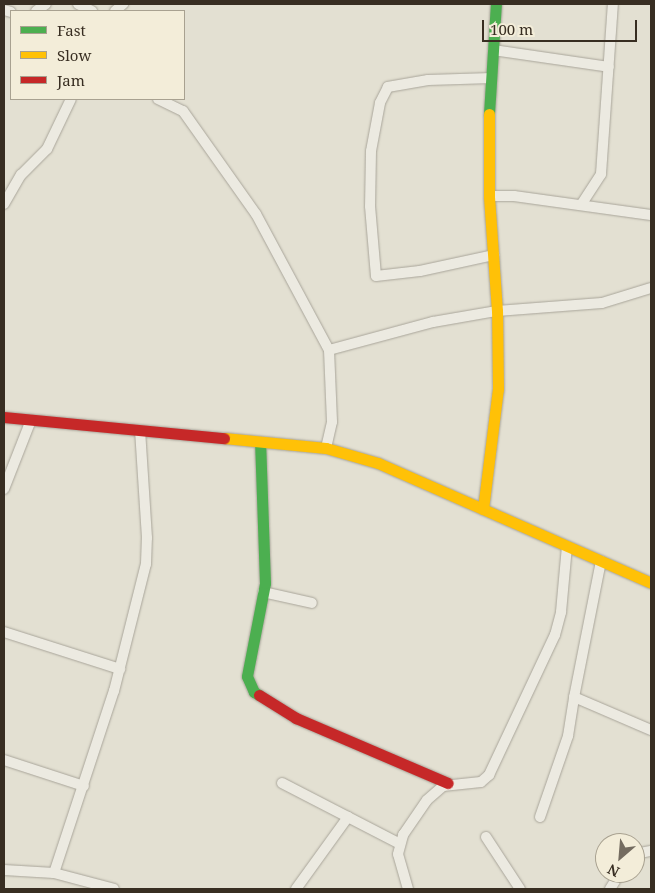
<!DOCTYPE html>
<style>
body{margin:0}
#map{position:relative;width:655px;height:893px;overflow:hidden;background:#e3e0d2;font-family:"Noto Serif",serif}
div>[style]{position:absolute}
.roads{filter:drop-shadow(0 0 1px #a9a59a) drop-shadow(0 0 1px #a9a59a)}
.street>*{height:10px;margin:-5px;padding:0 5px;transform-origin:5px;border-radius:5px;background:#eceae1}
.fast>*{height:11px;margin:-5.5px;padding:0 5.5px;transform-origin:5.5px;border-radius:5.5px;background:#4caf50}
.slow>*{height:11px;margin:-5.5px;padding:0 5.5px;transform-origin:5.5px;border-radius:5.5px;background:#ffc107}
.jam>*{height:11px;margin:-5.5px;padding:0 5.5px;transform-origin:5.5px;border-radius:5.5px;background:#c62828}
span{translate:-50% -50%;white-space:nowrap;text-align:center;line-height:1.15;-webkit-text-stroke:4px #f3edd9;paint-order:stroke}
.frame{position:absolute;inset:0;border:5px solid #382e22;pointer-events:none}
.legend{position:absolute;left:10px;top:10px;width:175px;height:90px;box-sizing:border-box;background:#f3edd9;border:1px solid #a8a190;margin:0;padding:6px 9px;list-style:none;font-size:15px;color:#382e22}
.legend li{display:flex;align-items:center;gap:10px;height:25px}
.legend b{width:25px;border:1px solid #a8a190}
.north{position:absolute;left:595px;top:833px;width:50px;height:50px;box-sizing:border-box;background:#f3edd9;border:1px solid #a8a190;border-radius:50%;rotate:207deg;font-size:14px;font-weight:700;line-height:20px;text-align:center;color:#382e22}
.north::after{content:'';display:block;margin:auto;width:18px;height:22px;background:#746c60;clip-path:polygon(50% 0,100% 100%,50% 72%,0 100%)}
.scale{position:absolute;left:482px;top:20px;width:155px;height:22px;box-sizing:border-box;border:2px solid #382e22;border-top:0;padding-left:6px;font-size:15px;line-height:18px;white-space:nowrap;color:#382e22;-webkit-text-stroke:4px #f3edd9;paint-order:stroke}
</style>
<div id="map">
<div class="roads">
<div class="street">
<i style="left:78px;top:4px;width:16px;rotate:27deg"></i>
<i style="left:4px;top:10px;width:7px;rotate:16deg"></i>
<i style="left:36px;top:11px;width:12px;rotate:-35deg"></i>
<i style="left:115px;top:11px;width:11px;rotate:-41deg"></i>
<i style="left:493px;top:50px;width:117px;rotate:8.3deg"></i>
<i style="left:492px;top:78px;width:64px;rotate:178.2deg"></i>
<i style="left:428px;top:80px;width:41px;rotate:170.1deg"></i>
<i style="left:388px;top:87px;width:18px;rotate:117deg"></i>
<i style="left:380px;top:103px;width:49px;rotate:100.6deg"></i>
<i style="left:371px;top:151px;width:55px;rotate:91deg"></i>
<i style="left:370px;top:206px;width:70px;rotate:85.1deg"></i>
<i style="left:376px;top:276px;width:44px;rotate:-6.5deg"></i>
<i style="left:420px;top:271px;width:76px;rotate:-12.2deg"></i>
<i style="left:158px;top:99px;width:28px;rotate:26deg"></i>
<i style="left:183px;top:111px;width:126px;rotate:54.7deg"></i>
<i style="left:256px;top:214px;width:154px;rotate:61.8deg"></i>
<i style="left:329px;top:350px;width:72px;rotate:87.6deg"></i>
<i style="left:332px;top:422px;width:27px;rotate:103deg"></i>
<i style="left:489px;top:196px;width:25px"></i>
<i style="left:514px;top:196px;width:138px;rotate:7.9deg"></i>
<i style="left:4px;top:204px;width:34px;rotate:-60deg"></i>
<i style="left:21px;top:175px;width:37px;rotate:-45deg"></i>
<i style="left:47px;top:149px;width:55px;rotate:-64.4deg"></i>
<i style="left:581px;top:205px;width:37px;rotate:-57deg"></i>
<i style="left:601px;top:174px;width:170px;rotate:-86deg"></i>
<i style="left:329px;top:350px;width:108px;rotate:-15.1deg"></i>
<i style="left:433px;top:322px;width:65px;rotate:-9.8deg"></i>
<i style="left:497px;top:311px;width:105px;rotate:-4.4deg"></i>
<i style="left:602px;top:303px;width:51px;rotate:-17deg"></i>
<i style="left:4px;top:489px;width:74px;rotate:-68.6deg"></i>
<i style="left:601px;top:561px;width:139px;rotate:101.2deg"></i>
<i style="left:574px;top:697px;width:84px;rotate:23.2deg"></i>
<i style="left:263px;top:592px;width:50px;rotate:12.7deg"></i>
<i style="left:4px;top:632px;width:122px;rotate:17.7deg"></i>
<i style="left:4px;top:760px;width:84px;rotate:18deg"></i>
<i style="left:282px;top:783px;width:133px;rotate:27.3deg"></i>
<i style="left:540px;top:817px;width:86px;rotate:-70.9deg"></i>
<i style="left:568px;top:736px;width:39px;rotate:-81deg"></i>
<i style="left:486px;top:837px;width:62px;rotate:56.8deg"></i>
<i style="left:635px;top:854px;width:16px;rotate:-11deg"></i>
<i style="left:4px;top:870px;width:50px;rotate:3.4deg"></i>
<i style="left:54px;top:873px;width:62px;rotate:14.9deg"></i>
<i style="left:54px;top:873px;width:192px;rotate:-71.8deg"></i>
<i style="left:114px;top:691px;width:131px;rotate:-75.9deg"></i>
<i style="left:146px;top:564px;width:26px;rotate:-88deg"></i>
<i style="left:147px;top:538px;width:107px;rotate:-93.7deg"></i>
<i style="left:296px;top:889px;width:89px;rotate:-54.2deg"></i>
<i style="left:408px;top:889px;width:36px;rotate:-106deg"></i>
<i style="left:398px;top:854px;width:20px;rotate:-75deg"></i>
<i style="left:403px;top:835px;width:42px;rotate:-55.6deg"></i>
<i style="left:427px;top:800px;width:21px;rotate:-41deg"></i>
<i style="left:443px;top:786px;width:38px;rotate:-6deg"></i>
<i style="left:481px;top:782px;width:11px;rotate:-41deg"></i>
<i style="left:489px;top:775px;width:155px;rotate:-64.8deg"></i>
<i style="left:555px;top:635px;width:24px;rotate:-75deg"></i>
<i style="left:561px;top:612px;width:66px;rotate:-84.8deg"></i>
<i style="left:610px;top:889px;width:19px;rotate:-58deg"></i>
</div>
<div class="fast">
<i style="left:489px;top:114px;width:110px;rotate:-86.4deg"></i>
<i style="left:259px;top:695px;width:6px;rotate:-149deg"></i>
<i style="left:254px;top:692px;width:17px;rotate:-114deg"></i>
<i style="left:247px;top:676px;width:95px;rotate:-79deg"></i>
<i style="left:265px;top:583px;width:140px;rotate:-92deg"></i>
</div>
<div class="slow">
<i style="left:224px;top:438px;width:102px;rotate:5.6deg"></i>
<i style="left:326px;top:448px;width:54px;rotate:16.1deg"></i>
<i style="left:378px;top:463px;width:298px;rotate:23.7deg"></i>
<i style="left:483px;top:509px;width:121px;rotate:-82.9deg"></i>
<i style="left:498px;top:389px;width:78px;rotate:-90.7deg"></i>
<i style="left:497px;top:311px;width:115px;rotate:-94deg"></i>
<i style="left:489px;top:196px;width:82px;rotate:-90deg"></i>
</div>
<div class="jam">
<i style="left:4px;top:417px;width:221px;rotate:5.5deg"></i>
<i style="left:259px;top:695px;width:44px;rotate:31.9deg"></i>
<i style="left:296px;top:718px;width:165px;rotate:23.2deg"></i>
</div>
</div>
<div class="frame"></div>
<ul class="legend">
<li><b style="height:6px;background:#4caf50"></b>Fast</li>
<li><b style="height:6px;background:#ffc107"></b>Slow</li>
<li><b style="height:6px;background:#c62828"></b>Jam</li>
</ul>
<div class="north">N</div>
<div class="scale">100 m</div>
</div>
